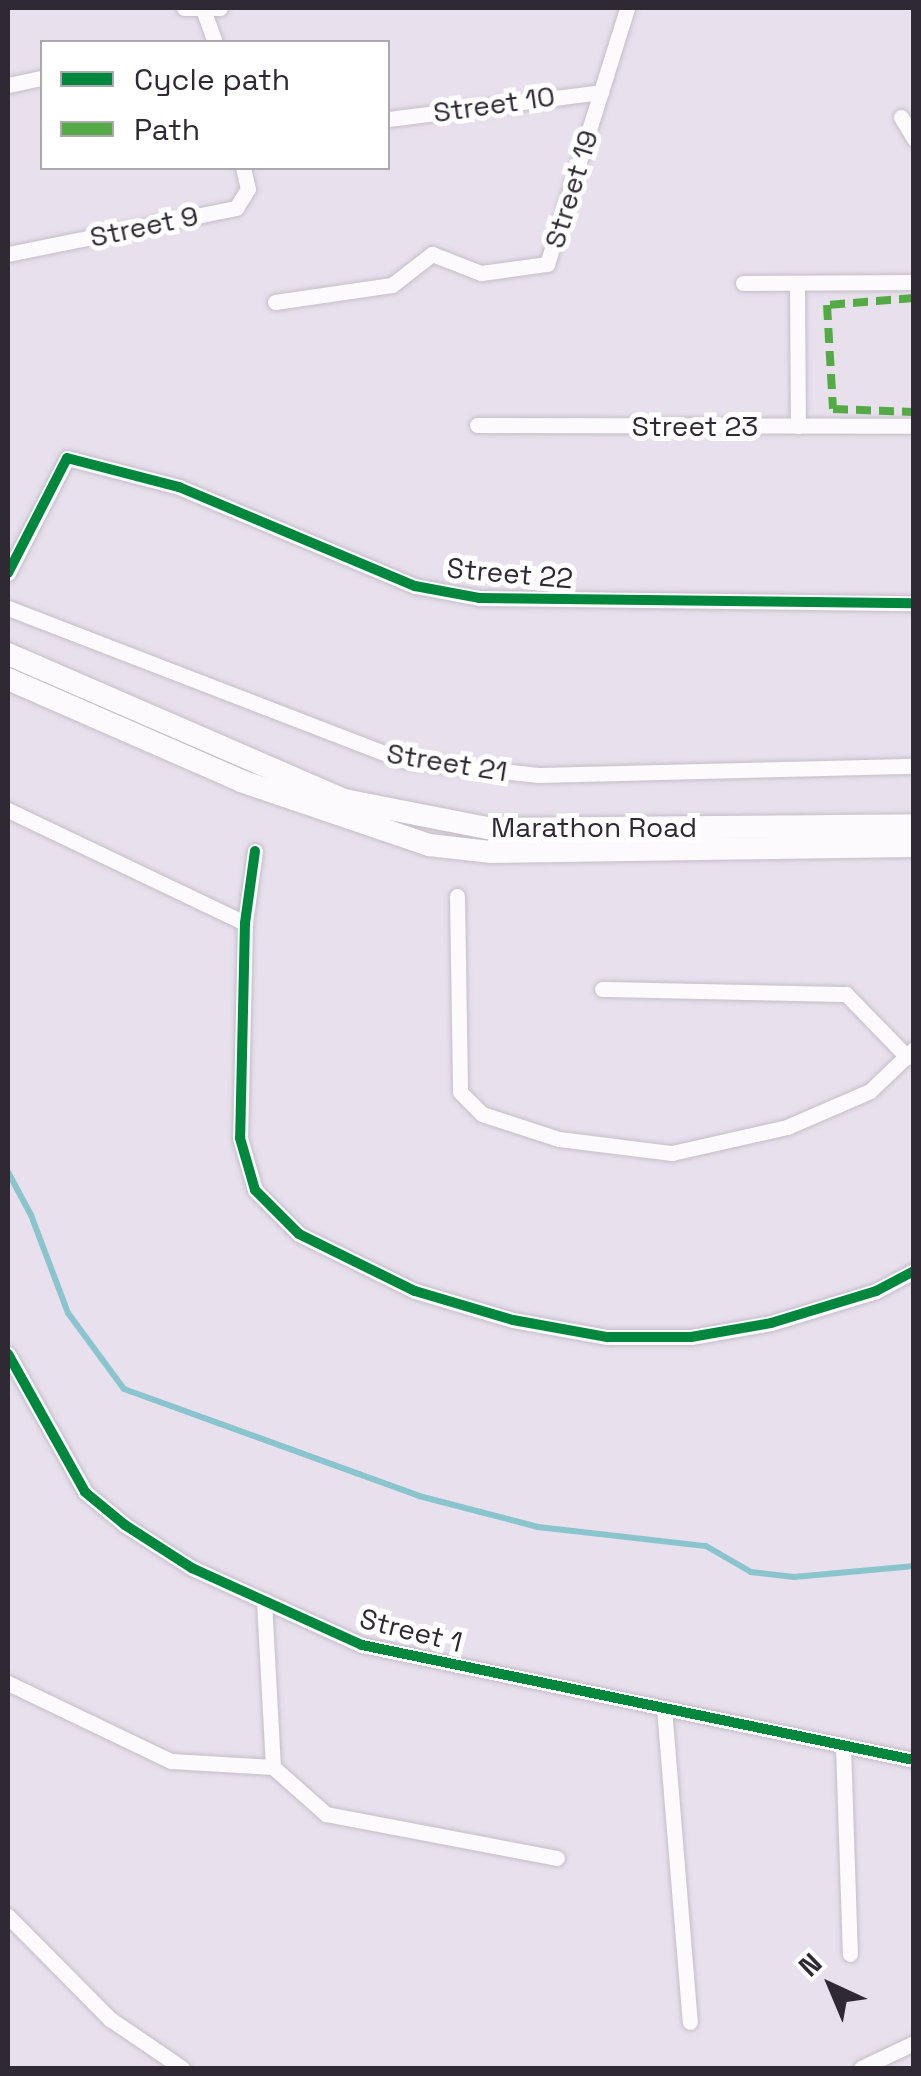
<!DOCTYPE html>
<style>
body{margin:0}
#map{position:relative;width:921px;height:2076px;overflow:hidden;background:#e8e0ed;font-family:"Space Grotesk",sans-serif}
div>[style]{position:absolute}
.stream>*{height:6px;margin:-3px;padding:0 3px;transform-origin:3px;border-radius:3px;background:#8ac4cd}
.roads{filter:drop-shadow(0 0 2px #c4bec8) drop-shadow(0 0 2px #c4bec8)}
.minor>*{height:15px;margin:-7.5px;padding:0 7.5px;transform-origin:7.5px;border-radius:7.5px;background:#fcfafc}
.secondary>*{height:22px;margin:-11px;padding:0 11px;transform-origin:11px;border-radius:11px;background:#fcfafc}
.quiet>*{height:8px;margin-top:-4px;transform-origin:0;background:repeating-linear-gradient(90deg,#54ab45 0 15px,transparent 0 23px)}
.cycleway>*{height:10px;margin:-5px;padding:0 5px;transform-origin:5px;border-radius:5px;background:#00873e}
span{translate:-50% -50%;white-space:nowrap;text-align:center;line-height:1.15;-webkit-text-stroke:10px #fff;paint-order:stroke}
.street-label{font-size:28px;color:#2e2932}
.frame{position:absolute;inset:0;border:10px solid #2e2932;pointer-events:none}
.legend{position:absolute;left:40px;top:40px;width:350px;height:130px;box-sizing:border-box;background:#fff;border:2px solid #aba9ad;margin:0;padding:12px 18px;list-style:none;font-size:30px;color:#2e2932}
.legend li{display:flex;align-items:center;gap:20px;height:50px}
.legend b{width:50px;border:2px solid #aba9ad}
.north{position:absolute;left:781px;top:1936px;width:100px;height:100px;-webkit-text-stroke:8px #fff;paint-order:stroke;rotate:316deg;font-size:28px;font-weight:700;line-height:40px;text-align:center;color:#2e2932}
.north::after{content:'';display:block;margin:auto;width:35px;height:45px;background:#2e2932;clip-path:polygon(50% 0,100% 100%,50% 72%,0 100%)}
</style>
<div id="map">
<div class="stream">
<i style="left:8px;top:1172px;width:49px;rotate:61.9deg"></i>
<i style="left:31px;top:1215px;width:105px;rotate:69.3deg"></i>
<i style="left:68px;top:1313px;width:94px;rotate:53.6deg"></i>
<i style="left:124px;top:1389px;width:314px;rotate:19.9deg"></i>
<i style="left:419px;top:1496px;width:123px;rotate:14.6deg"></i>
<i style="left:538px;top:1527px;width:169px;rotate:6.5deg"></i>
<i style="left:706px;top:1546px;width:52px;rotate:30deg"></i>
<i style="left:751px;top:1572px;width:43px;rotate:6.6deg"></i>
<i style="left:794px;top:1577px;width:121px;rotate:-5.2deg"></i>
</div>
<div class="roads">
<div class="minor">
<i style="left:184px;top:8px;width:36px"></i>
<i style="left:204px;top:12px;width:32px;rotate:70deg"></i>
<i style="left:8px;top:85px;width:35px;rotate:-12deg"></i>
<i style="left:901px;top:117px;width:26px;rotate:59deg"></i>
<i style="left:388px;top:119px;width:215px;rotate:-7.2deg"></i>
<i style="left:8px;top:254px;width:233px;rotate:-11.4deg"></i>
<i style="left:236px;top:208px;width:22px;rotate:-58deg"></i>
<i style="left:248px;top:189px;width:22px;rotate:-103deg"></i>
<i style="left:743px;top:283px;width:171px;rotate:-0.3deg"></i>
<i style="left:797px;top:285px;width:141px;rotate:89.6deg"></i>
<i style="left:275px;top:302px;width:118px;rotate:-8.3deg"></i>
<i style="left:392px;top:285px;width:51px;rotate:-37.8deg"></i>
<i style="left:432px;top:254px;width:53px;rotate:21.2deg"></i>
<i style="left:481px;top:273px;width:67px;rotate:-7.8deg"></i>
<i style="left:547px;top:264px;width:268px;rotate:-72.6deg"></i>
<i style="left:477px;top:425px;width:437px;rotate:0.1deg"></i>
<i style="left:8px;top:573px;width:129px;rotate:-62.8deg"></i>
<i style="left:67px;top:458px;width:116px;rotate:14.5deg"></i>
<i style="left:179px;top:487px;width:256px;rotate:22.8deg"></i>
<i style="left:415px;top:586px;width:65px;rotate:10.6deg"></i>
<i style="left:479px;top:598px;width:435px;rotate:0.7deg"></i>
<i style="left:8px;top:608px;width:422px;rotate:21.1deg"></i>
<i style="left:402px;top:760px;width:137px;rotate:6.3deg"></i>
<i style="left:538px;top:775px;width:376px;rotate:-1.4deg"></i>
<i style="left:8px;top:810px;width:263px;rotate:25.5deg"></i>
<i style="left:255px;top:851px;width:73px;rotate:97.9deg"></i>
<i style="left:245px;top:923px;width:215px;rotate:91.3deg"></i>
<i style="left:240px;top:1138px;width:54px;rotate:73.9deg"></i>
<i style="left:255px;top:1190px;width:62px;rotate:45deg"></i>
<i style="left:299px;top:1234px;width:129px;rotate:26.2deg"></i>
<i style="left:415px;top:1291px;width:102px;rotate:16.5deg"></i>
<i style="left:513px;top:1320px;width:96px;rotate:10.3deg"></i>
<i style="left:607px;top:1337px;width:84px"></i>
<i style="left:691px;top:1337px;width:81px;rotate:-9.9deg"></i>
<i style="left:771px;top:1323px;width:110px;rotate:-16.9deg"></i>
<i style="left:876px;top:1291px;width:43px;rotate:-27.8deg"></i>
<i style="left:457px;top:896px;width:196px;rotate:89.1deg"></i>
<i style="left:460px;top:1092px;width:31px;rotate:45deg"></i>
<i style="left:482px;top:1114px;width:81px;rotate:18deg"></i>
<i style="left:559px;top:1139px;width:114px;rotate:7.1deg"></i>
<i style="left:672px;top:1153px;width:118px;rotate:-12.7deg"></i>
<i style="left:787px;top:1127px;width:90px;rotate:-23.4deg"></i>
<i style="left:870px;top:1091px;width:61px;rotate:-43.7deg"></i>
<i style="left:602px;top:989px;width:244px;rotate:1.2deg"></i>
<i style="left:846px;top:994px;width:88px;rotate:45.9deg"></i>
<i style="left:8px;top:1354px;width:158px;rotate:60.8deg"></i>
<i style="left:85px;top:1492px;width:52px;rotate:39.5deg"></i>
<i style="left:125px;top:1525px;width:80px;rotate:32.7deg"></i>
<i style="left:192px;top:1568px;width:187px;rotate:24.4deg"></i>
<i style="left:362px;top:1645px;width:564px;rotate:11.77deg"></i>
<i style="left:264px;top:1601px;width:166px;rotate:86.9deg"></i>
<i style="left:8px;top:1683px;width:181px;rotate:25.6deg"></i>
<i style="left:171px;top:1761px;width:102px;rotate:3.4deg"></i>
<i style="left:273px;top:1767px;width:71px;rotate:41.6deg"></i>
<i style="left:326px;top:1814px;width:235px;rotate:10.8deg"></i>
<i style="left:664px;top:1708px;width:315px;rotate:85.3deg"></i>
<i style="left:843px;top:1746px;width:208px;rotate:88.1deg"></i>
<i style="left:8px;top:1916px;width:145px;rotate:45.3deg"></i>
<i style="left:110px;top:2019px;width:87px;rotate:34.2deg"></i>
<i style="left:861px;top:2068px;width:59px;rotate:-25.3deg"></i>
</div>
<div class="secondary">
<i style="left:8px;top:654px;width:366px;rotate:23.5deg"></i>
<i style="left:344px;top:800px;width:151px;rotate:11.1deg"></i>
<i style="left:492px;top:829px;width:422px;rotate:-0.5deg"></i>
<i style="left:8px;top:679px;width:254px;rotate:23.6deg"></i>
<i style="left:241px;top:781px;width:199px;rotate:18.8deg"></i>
<i style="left:429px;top:845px;width:61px;rotate:6.5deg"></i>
<i style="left:490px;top:852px;width:424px;rotate:-0.8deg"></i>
</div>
</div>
<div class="quiet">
<i style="left:914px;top:298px;width:87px;rotate:175.4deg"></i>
<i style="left:827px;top:305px;width:104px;rotate:86.7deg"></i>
<i style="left:833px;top:409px;width:81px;rotate:2.1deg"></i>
</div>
<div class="cycleway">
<i style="left:8px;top:573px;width:129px;rotate:-62.8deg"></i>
<i style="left:67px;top:458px;width:116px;rotate:14.5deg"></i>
<i style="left:179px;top:487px;width:256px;rotate:22.8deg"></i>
<i style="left:415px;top:586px;width:65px;rotate:10.6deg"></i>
<i style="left:479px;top:598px;width:435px;rotate:0.7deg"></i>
<i style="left:255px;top:851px;width:73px;rotate:97.9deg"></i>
<i style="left:245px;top:923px;width:215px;rotate:91.3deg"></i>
<i style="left:240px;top:1138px;width:54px;rotate:73.9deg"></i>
<i style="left:255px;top:1190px;width:62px;rotate:45deg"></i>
<i style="left:299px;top:1234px;width:129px;rotate:26.2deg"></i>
<i style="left:415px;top:1291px;width:102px;rotate:16.5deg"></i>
<i style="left:513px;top:1320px;width:96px;rotate:10.3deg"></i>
<i style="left:607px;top:1337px;width:84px"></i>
<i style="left:691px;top:1337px;width:81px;rotate:-9.9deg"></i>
<i style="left:771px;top:1323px;width:110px;rotate:-16.9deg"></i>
<i style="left:876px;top:1291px;width:43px;rotate:-27.8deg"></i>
<i style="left:8px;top:1354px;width:158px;rotate:60.8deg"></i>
<i style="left:85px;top:1492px;width:52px;rotate:39.5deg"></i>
<i style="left:125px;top:1525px;width:80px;rotate:32.7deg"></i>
<i style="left:192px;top:1568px;width:187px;rotate:24.4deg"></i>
<i style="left:362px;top:1645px;width:564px;rotate:11.77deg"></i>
</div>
<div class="street-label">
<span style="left:494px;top:104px;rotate:-8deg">Street 10</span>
<span style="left:571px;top:189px;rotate:-73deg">Street 19</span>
<span style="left:144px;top:226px;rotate:-12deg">Street 9</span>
<span style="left:695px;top:426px">Street 23</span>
<span style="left:510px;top:573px;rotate:5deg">Street 22</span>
<span style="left:447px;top:762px;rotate:9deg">Street 21</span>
<span style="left:594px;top:827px">Marathon Road</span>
<span style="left:411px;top:1630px;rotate:14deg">Street 1</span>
</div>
<div class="frame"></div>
<ul class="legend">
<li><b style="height:12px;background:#00873e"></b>Cycle path</li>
<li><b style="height:12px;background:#54ab45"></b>Path</li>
</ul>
<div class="north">N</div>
</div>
